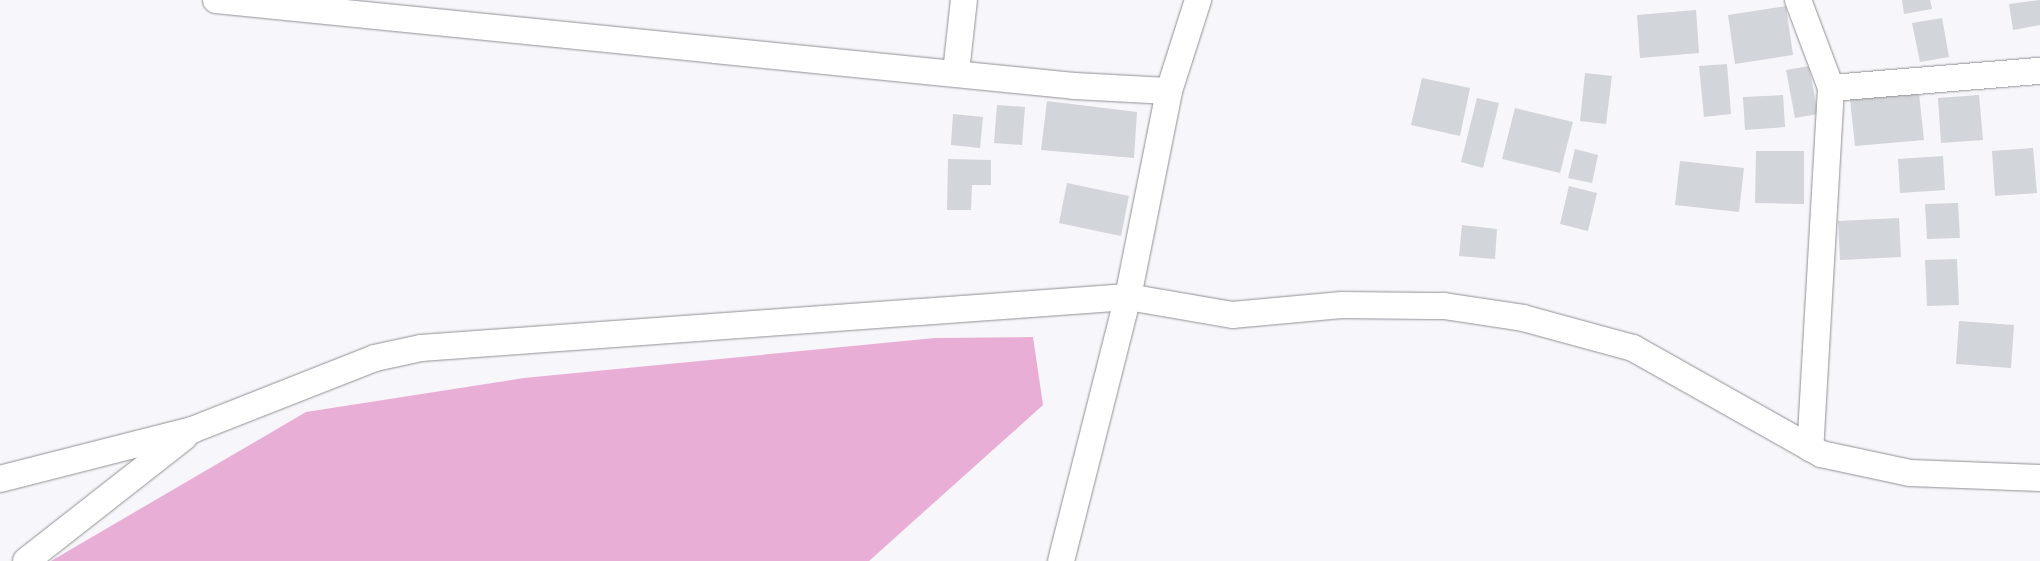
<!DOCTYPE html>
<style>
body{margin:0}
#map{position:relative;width:2040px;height:561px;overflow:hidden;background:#f7f6fb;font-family:Lato,sans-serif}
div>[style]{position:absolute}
.forest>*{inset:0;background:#e9aed5}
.building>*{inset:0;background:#d2d5d9}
.roads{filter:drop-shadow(0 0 1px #909094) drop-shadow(0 0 1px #909094)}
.minor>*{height:26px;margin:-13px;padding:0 13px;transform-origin:13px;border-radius:13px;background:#fff}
span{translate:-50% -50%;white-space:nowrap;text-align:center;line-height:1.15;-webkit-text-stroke:5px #fff;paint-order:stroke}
</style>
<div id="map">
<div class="forest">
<i style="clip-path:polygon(1033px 337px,1043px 405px,869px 561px,51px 561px,306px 412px,524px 378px,935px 338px)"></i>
</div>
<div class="building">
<i style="clip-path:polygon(1902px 0,1930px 0,1932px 9px,1904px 14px)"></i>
<i style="clip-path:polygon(2040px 0,2040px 25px,2013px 30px,2009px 4px)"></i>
<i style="clip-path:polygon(1786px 6px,1793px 55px,1735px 64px,1728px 15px)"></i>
<i style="clip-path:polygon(1696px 10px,1699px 53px,1640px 58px,1637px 15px)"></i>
<i style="clip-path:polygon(1942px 18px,1949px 57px,1920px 62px,1912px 23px)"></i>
<i style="clip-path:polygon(1727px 64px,1731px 114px,1704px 117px,1699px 66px)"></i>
<i style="clip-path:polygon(1809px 66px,1818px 114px,1795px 118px,1786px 70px)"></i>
<i style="clip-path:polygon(1585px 73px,1612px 76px,1606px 124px,1580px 121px)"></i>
<i style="clip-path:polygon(1422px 78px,1470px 88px,1460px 136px,1411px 125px)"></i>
<i style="clip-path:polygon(1919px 93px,1924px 140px,1855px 146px,1850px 99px)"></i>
<i style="clip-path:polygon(1783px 95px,1785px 127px,1745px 130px,1743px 97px)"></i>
<i style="clip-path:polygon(1979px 95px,1983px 140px,1941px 143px,1938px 98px)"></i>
<i style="clip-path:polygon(1477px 98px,1499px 103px,1483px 168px,1461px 162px)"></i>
<i style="clip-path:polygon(1047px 101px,1137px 112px,1134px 158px,1041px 150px)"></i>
<i style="clip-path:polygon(997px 105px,1025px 107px,1022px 145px,994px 143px)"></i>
<i style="clip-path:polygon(1515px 108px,1573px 122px,1560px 173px,1502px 159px)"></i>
<i style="clip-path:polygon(953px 114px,983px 117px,980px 148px,951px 145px)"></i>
<i style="clip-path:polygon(2033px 148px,2037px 193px,1995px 196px,1992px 151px)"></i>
<i style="clip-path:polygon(1575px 149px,1598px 155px,1592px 183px,1568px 178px)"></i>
<i style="clip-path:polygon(1756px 151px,1804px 151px,1804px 204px,1755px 203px)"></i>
<i style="clip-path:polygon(1943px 156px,1945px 190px,1900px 193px,1898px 159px)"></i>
<i style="clip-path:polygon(948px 159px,991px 160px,991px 185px,972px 185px,971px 210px,947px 210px)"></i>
<i style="clip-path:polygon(1680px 161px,1744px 168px,1739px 212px,1675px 205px)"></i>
<i style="clip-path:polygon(1067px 183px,1129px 196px,1121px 236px,1059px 223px)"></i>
<i style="clip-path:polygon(1569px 186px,1597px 193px,1588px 231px,1560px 224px)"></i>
<i style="clip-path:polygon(1958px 203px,1960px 238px,1927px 239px,1925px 204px)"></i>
<i style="clip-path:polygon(1899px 218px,1901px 257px,1840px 260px,1838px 221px)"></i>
<i style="clip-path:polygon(1462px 225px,1497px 229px,1495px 259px,1459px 256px)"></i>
<i style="clip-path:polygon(1957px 259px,1959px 305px,1927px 306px,1925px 260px)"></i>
<i style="clip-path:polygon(1959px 321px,2014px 325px,2011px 368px,1956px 364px)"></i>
</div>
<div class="roads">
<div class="minor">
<i style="left:216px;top:0;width:862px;rotate:5.72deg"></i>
<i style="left:1074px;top:86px;width:95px;rotate:3deg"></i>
<i style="left:1798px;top:0;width:94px;rotate:69.4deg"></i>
<i style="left:1831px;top:88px;width:361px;rotate:93.3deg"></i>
<i style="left:956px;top:72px;width:72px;rotate:-83.7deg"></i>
<i style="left:1831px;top:88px;width:210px;rotate:-4.7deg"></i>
<i style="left:0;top:479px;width:198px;rotate:-14.3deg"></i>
<i style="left:192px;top:430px;width:197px;rotate:-21.5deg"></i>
<i style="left:375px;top:358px;width:47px;rotate:-12.3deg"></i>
<i style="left:421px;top:348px;width:709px;rotate:-4.13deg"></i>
<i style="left:1128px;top:297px;width:106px;rotate:9.8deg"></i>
<i style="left:1232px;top:315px;width:110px;rotate:-5.2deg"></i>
<i style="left:1342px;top:305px;width:102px;rotate:0.6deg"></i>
<i style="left:1444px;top:306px;width:80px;rotate:8.6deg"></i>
<i style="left:1523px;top:318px;width:114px;rotate:15.3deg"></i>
<i style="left:1633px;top:348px;width:216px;rotate:29.4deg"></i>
<i style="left:1821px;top:454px;width:91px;rotate:12.1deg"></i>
<i style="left:1910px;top:473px;width:130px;rotate:2.2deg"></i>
<i style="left:26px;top:561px;width:201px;rotate:-38.1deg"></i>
<i style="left:1061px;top:561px;width:272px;rotate:-75.8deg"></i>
<i style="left:1128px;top:297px;width:210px;rotate:-78.7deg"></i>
<i style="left:1169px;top:91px;width:96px;rotate:-72.3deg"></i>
</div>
</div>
</div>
